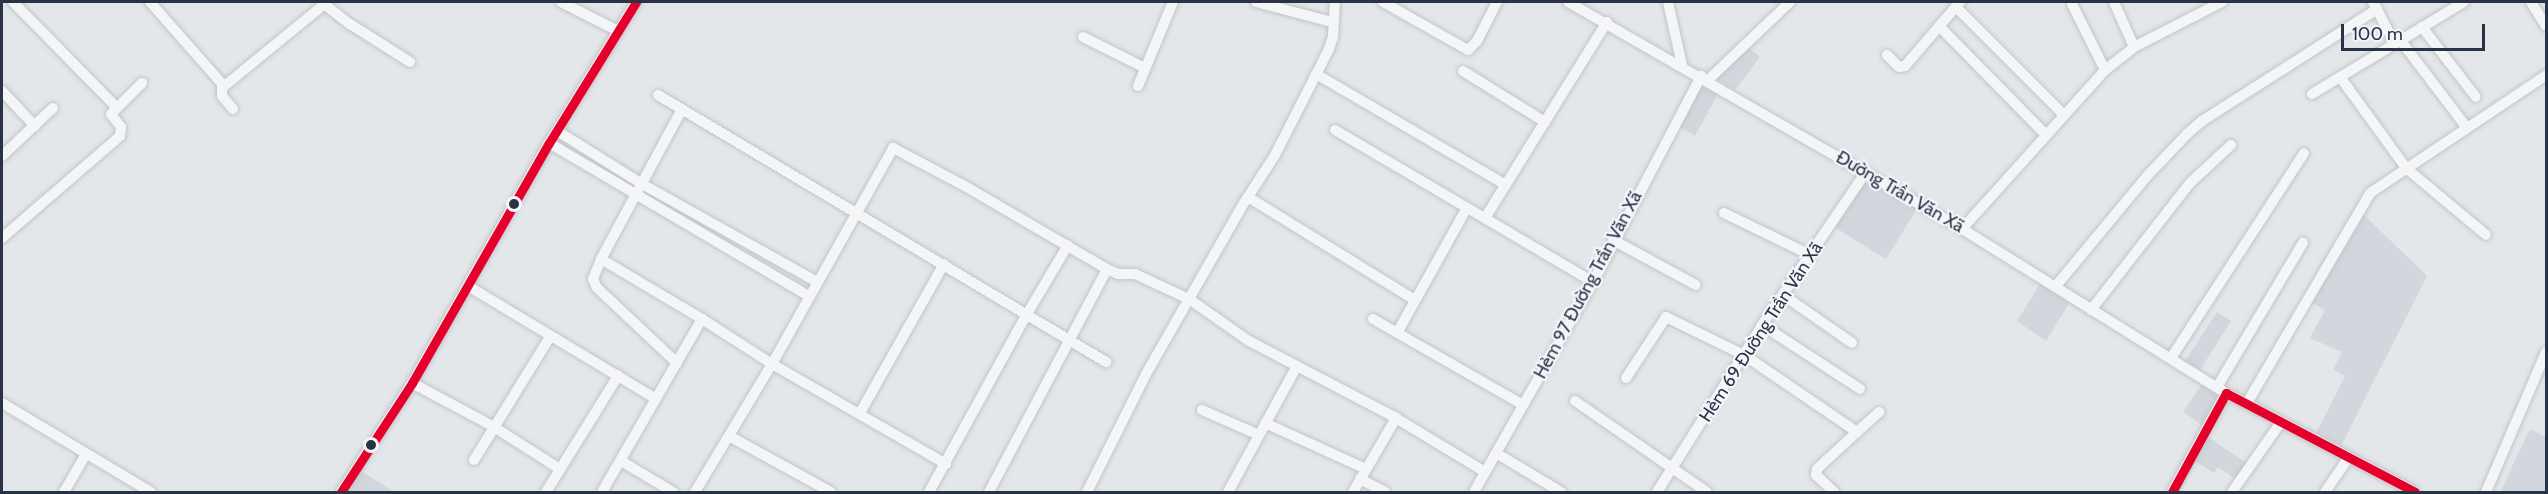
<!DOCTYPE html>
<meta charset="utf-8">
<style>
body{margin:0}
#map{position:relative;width:2548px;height:494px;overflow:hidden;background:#e4e7ea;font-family:Cabin,sans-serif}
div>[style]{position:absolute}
.built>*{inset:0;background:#d2d6dd}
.roads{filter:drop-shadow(0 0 2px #c2c5c8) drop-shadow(0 0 2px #c2c5c8)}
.minor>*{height:10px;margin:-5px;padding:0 5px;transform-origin:5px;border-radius:5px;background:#f4f5f7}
.bus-1>*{height:9px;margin:-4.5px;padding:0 4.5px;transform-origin:4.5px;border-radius:4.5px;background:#e4002b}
.dots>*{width:16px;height:16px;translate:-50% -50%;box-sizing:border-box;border:3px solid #f2f5f9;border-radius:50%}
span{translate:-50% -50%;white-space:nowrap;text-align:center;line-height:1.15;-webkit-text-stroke:4.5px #f2f5f9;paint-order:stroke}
.street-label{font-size:18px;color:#293346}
.frame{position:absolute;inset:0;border:3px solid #293346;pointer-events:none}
.scale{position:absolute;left:2341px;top:24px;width:144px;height:27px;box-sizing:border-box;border:3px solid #293346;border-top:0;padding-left:8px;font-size:18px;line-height:21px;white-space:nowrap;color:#293346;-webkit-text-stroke:4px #f2f5f9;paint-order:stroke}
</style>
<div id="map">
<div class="built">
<i style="clip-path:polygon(1749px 48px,1760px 57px,1735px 90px,1717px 79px)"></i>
<i style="clip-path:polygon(1701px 82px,1719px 92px,1695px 136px,1678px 126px)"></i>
<i style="clip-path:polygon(1865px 179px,1917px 209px,1886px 259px,1834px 227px)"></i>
<i style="clip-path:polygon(2361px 212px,2427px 276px,2341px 446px,2316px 433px,2345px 376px,2333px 370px,2342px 352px,2310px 338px,2325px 310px,2311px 302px)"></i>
<i style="clip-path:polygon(2040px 284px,2070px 302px,2046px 341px,2017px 321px)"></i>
<i style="clip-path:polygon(2217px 312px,2231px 321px,2200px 370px,2185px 361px)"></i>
<i style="clip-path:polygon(2202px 384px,2219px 394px,2202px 425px,2183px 412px)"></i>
<i style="clip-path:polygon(2530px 429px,2546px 437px,2546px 492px,2500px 492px)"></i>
<i style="clip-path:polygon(2208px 437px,2248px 464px,2237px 480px,2218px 467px,2214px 473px,2195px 461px)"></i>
<i style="clip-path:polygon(361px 471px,394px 492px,348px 492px)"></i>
</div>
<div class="roads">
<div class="minor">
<i style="left:13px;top:2px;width:148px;rotate:45.5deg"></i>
<i style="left:150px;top:2px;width:112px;rotate:48.6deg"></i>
<i style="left:561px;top:2px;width:64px;rotate:27deg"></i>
<i style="left:1256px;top:2px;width:79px;rotate:14.7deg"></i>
<i style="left:1383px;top:2px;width:98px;rotate:29.5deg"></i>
<i style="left:1468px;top:50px;width:13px;rotate:-45deg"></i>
<i style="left:1477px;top:41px;width:44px;rotate:-62.9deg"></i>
<i style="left:1568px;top:2px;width:445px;rotate:29.9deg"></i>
<i style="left:1954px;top:224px;width:320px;rotate:31.9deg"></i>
<i style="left:2226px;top:393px;width:213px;rotate:27.6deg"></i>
<i style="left:1668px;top:2px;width:65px;rotate:77.5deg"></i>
<i style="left:2114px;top:2px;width:49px;rotate:66deg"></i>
<i style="left:2373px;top:2px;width:47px;rotate:62.4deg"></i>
<i style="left:2531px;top:2px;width:28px;rotate:58deg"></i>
<i style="left:324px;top:4px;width:33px;rotate:38deg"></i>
<i style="left:350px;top:24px;width:71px;rotate:32.3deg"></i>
<i style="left:2072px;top:4px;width:74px;rotate:63.4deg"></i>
<i style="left:1956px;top:7px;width:153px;rotate:45deg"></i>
<i style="left:1939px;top:26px;width:153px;rotate:45.5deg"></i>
<i style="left:2422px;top:27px;width:88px;rotate:52.4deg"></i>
<i style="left:1083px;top:37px;width:69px;rotate:26.6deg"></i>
<i style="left:2401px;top:41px;width:109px;rotate:52.8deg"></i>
<i style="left:1887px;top:55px;width:17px;rotate:45deg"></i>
<i style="left:1899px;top:67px;width:6px;rotate:-9deg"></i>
<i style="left:1905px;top:66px;width:84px;rotate:-49.3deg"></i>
<i style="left:1463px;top:71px;width:97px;rotate:31.9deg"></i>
<i style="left:1316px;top:74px;width:220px;rotate:30.3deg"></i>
<i style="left:2340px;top:77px;width:112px;rotate:54deg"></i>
<i style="left:2406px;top:168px;width:104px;rotate:39.9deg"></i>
<i style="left:1708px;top:80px;width:113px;rotate:-43.6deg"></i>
<i style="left:1138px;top:86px;width:91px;rotate:-67.4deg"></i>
<i style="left:2px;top:91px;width:48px;rotate:46.7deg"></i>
<i style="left:2312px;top:94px;width:178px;rotate:-31.2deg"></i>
<i style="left:658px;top:95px;width:522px;rotate:30.79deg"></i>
<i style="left:233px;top:109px;width:17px;rotate:-130deg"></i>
<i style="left:222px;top:96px;width:8px;rotate:-90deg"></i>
<i style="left:222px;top:88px;width:136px;rotate:-39.3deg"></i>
<i style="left:1335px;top:130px;width:299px;rotate:30.5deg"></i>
<i style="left:557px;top:131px;width:100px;rotate:31.9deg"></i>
<i style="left:642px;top:184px;width:201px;rotate:29.2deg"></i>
<i style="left:549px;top:143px;width:302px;rotate:30.5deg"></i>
<i style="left:2px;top:156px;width:70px;rotate:-43.3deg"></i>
<i style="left:1248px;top:197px;width:196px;rotate:31.7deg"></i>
<i style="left:1724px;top:213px;width:96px;rotate:26deg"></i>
<i style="left:1485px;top:218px;width:231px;rotate:-58.1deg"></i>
<i style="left:1962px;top:229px;width:214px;rotate:-48deg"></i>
<i style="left:2105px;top:70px;width:37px;rotate:-38deg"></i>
<i style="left:2134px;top:47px;width:99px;rotate:-27.1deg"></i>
<i style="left:2px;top:238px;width:156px;rotate:-40.8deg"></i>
<i style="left:120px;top:136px;width:9px;rotate:-84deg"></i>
<i style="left:121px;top:127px;width:16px;rotate:-128deg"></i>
<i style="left:111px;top:114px;width:44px;rotate:-45deg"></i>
<i style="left:1613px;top:240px;width:94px;rotate:28.5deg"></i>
<i style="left:601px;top:259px;width:117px;rotate:30.7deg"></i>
<i style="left:702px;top:319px;width:83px;rotate:32.7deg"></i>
<i style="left:772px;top:364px;width:201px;rotate:29.9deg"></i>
<i style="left:468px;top:286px;width:219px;rotate:31deg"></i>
<i style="left:2055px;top:287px;width:146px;rotate:-50.3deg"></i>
<i style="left:2148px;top:175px;width:57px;rotate:-46.4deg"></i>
<i style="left:2187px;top:134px;width:20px;rotate:-41deg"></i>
<i style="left:2202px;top:121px;width:208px;rotate:-32.6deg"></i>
<i style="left:1783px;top:295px;width:84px;rotate:34.8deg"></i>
<i style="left:2091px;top:310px;width:161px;rotate:-52.1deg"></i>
<i style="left:2190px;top:183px;width:56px;rotate:-42.8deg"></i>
<i style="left:1373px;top:319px;width:173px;rotate:29.8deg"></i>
<i style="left:1762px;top:325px;width:117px;rotate:33.1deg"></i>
<i style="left:1397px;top:333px;width:143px;rotate:-60.8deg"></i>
<i style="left:2171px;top:358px;width:244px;rotate:-57deg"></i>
<i style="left:677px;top:363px;width:110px;rotate:-136.8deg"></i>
<i style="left:597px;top:288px;width:10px;rotate:-114deg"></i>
<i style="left:593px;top:279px;width:22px;rotate:-68deg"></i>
<i style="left:601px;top:259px;width:170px;rotate:-61.6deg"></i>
<i style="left:1626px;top:378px;width:73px;rotate:-56.7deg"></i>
<i style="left:1666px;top:317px;width:87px;rotate:26deg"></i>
<i style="left:1744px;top:355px;width:137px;rotate:34.3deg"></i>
<i style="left:1857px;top:432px;width:54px;rotate:137.2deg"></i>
<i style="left:1817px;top:469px;width:6px;rotate:99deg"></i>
<i style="left:1816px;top:475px;width:25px;rotate:43deg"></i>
<i style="left:412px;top:383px;width:93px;rotate:28.2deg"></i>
<i style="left:494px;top:427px;width:78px;rotate:32.5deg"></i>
<i style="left:2217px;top:387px;width:168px;rotate:-59.2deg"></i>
<i style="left:1575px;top:401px;width:160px;rotate:34.6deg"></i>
<i style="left:2px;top:403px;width:174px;rotate:30.9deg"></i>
<i style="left:2247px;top:403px;width:243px;rotate:-59.6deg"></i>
<i style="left:2370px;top:193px;width:212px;rotate:-33.8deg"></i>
<i style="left:1202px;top:410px;width:62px;rotate:23.7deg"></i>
<i style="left:860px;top:413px;width:171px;rotate:-60.6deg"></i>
<i style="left:1265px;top:423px;width:111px;rotate:24.5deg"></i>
<i style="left:1857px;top:432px;width:30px;rotate:-42deg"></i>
<i style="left:729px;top:436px;width:116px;rotate:28.8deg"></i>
<i style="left:1496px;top:453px;width:76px;rotate:31deg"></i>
<i style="left:474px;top:460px;width:145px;rotate:-58.3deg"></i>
<i style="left:621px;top:461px;width:61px;rotate:30.8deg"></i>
<i style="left:1360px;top:479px;width:28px;rotate:27deg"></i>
<i style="left:64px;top:492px;width:44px;rotate:-59.9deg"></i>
<i style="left:341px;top:492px;width:130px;rotate:-56.9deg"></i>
<i style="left:412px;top:383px;width:276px;rotate:-60.3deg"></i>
<i style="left:549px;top:143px;width:166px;rotate:-58.3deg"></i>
<i style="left:546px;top:492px;width:137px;rotate:-58.2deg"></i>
<i style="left:602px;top:492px;width:200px;rotate:-60deg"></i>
<i style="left:695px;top:492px;width:149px;rotate:-59deg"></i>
<i style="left:772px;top:364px;width:248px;rotate:-60.7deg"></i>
<i style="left:893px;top:148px;width:87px;rotate:28deg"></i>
<i style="left:970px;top:189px;width:159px;rotate:30.3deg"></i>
<i style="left:1107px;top:269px;width:12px;rotate:24deg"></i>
<i style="left:1118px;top:274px;width:17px"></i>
<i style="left:1135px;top:274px;width:60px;rotate:24.8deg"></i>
<i style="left:1189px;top:299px;width:73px;rotate:35deg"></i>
<i style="left:1249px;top:341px;width:166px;rotate:27.6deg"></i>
<i style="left:1396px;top:418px;width:104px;rotate:31.2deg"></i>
<i style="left:929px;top:492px;width:203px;rotate:-61.2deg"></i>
<i style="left:1027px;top:314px;width:80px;rotate:-59.3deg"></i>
<i style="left:989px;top:492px;width:252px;rotate:-62.1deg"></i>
<i style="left:1087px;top:492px;width:132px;rotate:-63.4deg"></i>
<i style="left:1146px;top:374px;width:197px;rotate:-60.2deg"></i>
<i style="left:1244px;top:203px;width:57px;rotate:-57.1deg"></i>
<i style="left:1275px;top:155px;width:119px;rotate:-63deg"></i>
<i style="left:1329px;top:49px;width:13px;rotate:-72deg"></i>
<i style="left:1333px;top:37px;width:35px;rotate:-87deg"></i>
<i style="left:1228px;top:492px;width:144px;rotate:-61.3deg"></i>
<i style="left:1353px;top:492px;width:86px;rotate:-59.8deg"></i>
<i style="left:1474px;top:492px;width:241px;rotate:-60.5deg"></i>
<i style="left:1593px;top:282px;width:233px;rotate:-62.3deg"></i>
<i style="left:1657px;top:492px;width:197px;rotate:-57.8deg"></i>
<i style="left:1762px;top:325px;width:185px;rotate:-55.8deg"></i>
<i style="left:2172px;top:492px;width:113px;rotate:-61.4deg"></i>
<i style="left:2232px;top:492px;width:85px;rotate:-55deg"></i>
<i style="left:2325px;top:492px;width:42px;rotate:-55.6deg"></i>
<i style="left:2486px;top:492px;width:152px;rotate:-66.8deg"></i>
</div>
</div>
<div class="bus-1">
<i style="left:2226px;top:393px;width:213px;rotate:27.6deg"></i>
<i style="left:341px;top:492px;width:130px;rotate:-56.9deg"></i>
<i style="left:412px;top:383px;width:276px;rotate:-60.3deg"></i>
<i style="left:549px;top:143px;width:166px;rotate:-58.3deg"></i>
<i style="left:2172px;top:492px;width:113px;rotate:-61.4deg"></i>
</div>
<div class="dots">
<i style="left:514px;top:204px;background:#293346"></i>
<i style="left:371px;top:445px;background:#293346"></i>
</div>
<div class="street-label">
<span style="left:1900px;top:192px;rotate:30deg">Đường Trần Văn Xã</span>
<span style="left:1588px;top:285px;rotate:-62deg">Hẻm 97 Đường Trần Văn Xã</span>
<span style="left:1761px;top:332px;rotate:-57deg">Hẻm 69 Đường Trần Văn Xã</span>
</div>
<div class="frame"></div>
<div class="scale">100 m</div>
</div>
